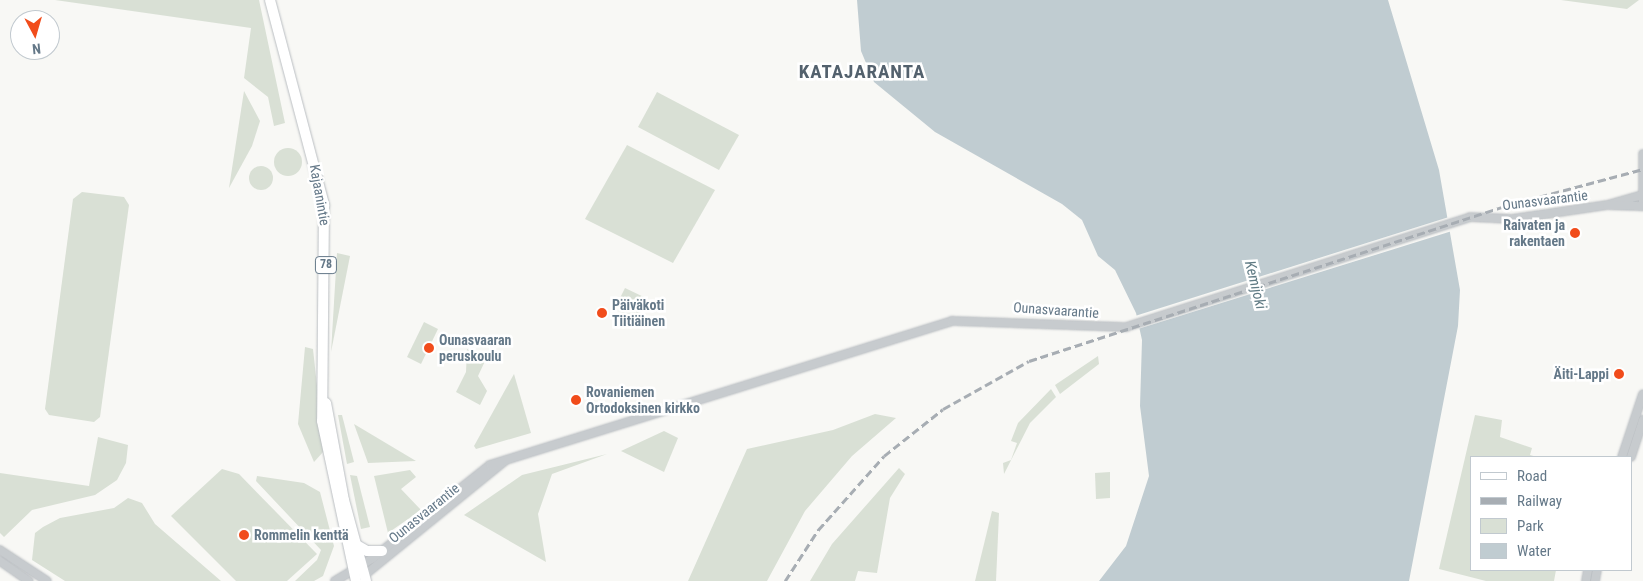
<!DOCTYPE html>
<meta charset="utf-8">
<style>
body{margin:0}
#map{position:relative;width:1643px;height:581px;overflow:hidden;background:#f8f8f5;font-family:"Roboto Condensed",sans-serif}
div>[style]{position:absolute}
.green>*{inset:0;background:#d9e0d5}
.round{border-radius:50%}
.water>*{inset:0;background:#c0ccd1}
.pier>*{inset:0;background:#f8f8f5}
.roads{filter:drop-shadow(0 0 1px #babec2) drop-shadow(0 0 1px #babec2)}
.minor>*{height:8px;margin:-4px;padding:0 4px;transform-origin:4px;border-radius:4px;background:#c7cbce}
.major>*{height:10px;margin:-5px;padding:0 5px;transform-origin:5px;border-radius:5px;background:#fff}
.rail>*{height:2.5px;margin-top:-1.25px;transform-origin:0;background:repeating-linear-gradient(90deg,#a7adb3 0 8px,transparent 0 12px)}
.dots>*{width:14px;height:14px;translate:-50% -50%;box-sizing:border-box;border:2px solid #fff;border-radius:50%}
span{translate:-50% -50%;white-space:nowrap;text-align:center;line-height:1.15;-webkit-text-stroke:5px #fff;paint-order:stroke}
.shield-label span{padding:1px 4px;background:#fff;border:1px solid;border-radius:4px;-webkit-text-stroke-width:0}
.shield-label{font-size:12px;color:#647888;font-weight:700}
.street-label{font-size:14px;color:#647888}
.poi-label{font-size:14px;color:#647888;font-weight:700}
.right{translate:-100% -50%;text-align:right}
.left{translate:0 -50%;text-align:left}
.water-label{font-size:15px;color:#607b84;font-style:italic}
.district-label{font-size:19px;color:#53616d;font-weight:700;letter-spacing:1px}
.legend{position:absolute;left:1470px;top:456px;width:162px;height:115px;box-sizing:border-box;background:#fff;border:1px solid #c1c9cf;margin:0;padding:6px 9px;list-style:none;font-size:15px;color:#647888}
.legend li{display:flex;align-items:center;gap:10px;height:25px}
.legend b{width:25px;border:1px solid #c1c9cf}
.north{position:absolute;left:10px;top:10px;width:50px;height:50px;box-sizing:border-box;background:#fff;border:1px solid #c1c9cf;border-radius:50%;rotate:174deg;font-size:14px;font-weight:700;line-height:20px;text-align:center;color:#647888}
.north::after{content:'';display:block;margin:auto;width:18px;height:22px;background:#f14c1b;clip-path:polygon(50% 0,100% 100%,50% 72%,0 100%)}
</style>
<div id="map">
<div class="green">
<i style="clip-path:polygon(55px 0,259px 0,285px 123px,274px 126px,268px 97px,244px 78px,251px 28px)"></i>
<i style="clip-path:polygon(1561px 0,1639px 0,1627px 9px)"></i>
<i style="clip-path:polygon(244px 91px,260px 121px,252px 146px,229px 188px)"></i>
<i style="clip-path:polygon(657px 92px,739px 135px,719px 170px,638px 127px)"></i>
<i style="clip-path:polygon(627px 145px,715px 190px,673px 263px,585px 219px)"></i>
<i class="round" style="left:274px;top:148px;width:28px;height:28px"></i>
<i class="round" style="left:249px;top:166px;width:24px;height:24px"></i>
<i style="clip-path:polygon(82px 192px,124px 197px,129px 205px,100px 417px,94px 422px,49px 415px,45px 409px,73px 199px)"></i>
<i style="clip-path:polygon(337px 253px,350px 256px,331px 352px)"></i>
<i style="clip-path:polygon(625px 288px,648px 299px,635px 321px,621px 314px,617px 304px)"></i>
<i style="clip-path:polygon(424px 322px,438px 329px,421px 364px,407px 357px)"></i>
<i style="clip-path:polygon(305px 347px,313px 349px,324px 451px,314px 462px,298px 424px)"></i>
<i style="clip-path:polygon(467px 349px,486px 359px,478px 376px,487px 391px,480px 405px,456px 392px,466px 372px)"></i>
<i style="clip-path:polygon(1098px 356px,1099px 364px,1060px 394px,1055px 385px)"></i>
<i style="clip-path:polygon(514px 374px,531px 433px,476px 449px,474px 446px)"></i>
<i style="clip-path:polygon(1051px 389px,1056px 397px,1030px 423px,1004px 474px,1003px 463px,1011px 460px,1017px 443px,1011px 441px,1018px 423px)"></i>
<i style="clip-path:polygon(875px 414px,896px 418px,852px 456px,805px 511px,767px 581px,688px 581px,747px 449px,833px 430px)"></i>
<i style="clip-path:polygon(338px 415px,342px 415px,354px 462px,347px 464px)"></i>
<i style="clip-path:polygon(1475px 415px,1502px 420px,1500px 437px,1532px 448px,1530px 455px,1537px 457px,1472px 457px,1472px 570px,1556px 570px,1554px 581px,1486px 581px,1439px 569px)"></i>
<i style="clip-path:polygon(354px 424px,416px 461px,368px 463px)"></i>
<i style="clip-path:polygon(664px 431px,678px 438px,664px 472px,621px 451px)"></i>
<i style="clip-path:polygon(98px 437px,128px 445px,126px 463px,117px 480px,95px 495px,32px 510px,4px 537px,0 533px,0 473px,89px 486px)"></i>
<i style="clip-path:polygon(607px 454px,552px 474px,538px 514px,546px 562px,464px 515px,522px 475px)"></i>
<i style="clip-path:polygon(899px 468px,905px 474px,890px 498px,877px 573px,858px 571px,855px 581px,810px 581px,832px 544px)"></i>
<i style="clip-path:polygon(222px 469px,239px 474px,317px 554px,287px 581px,236px 581px,171px 516px)"></i>
<i style="clip-path:polygon(410px 470px,416px 477px,401px 489px,421px 510px,388px 533px,374px 476px)"></i>
<i style="clip-path:polygon(1110px 472px,1110px 498px,1096px 499px,1095px 473px)"></i>
<i style="clip-path:polygon(350px 475px,357px 476px,370px 527px,361px 529px)"></i>
<i style="clip-path:polygon(257px 476px,304px 483px,320px 492px,334px 546px,323px 576px,314px 581px,295px 581px,317px 560px,321px 550px,256px 481px)"></i>
<i style="clip-path:polygon(128px 498px,142px 503px,155px 524px,221px 581px,65px 581px,32px 560px,35px 533px,43px 527px,60px 518px,114px 508px)"></i>
<i style="clip-path:polygon(992px 511px,999px 513px,996px 581px,975px 581px)"></i>
</div>
<div class="water">
<i style="clip-path:polygon(857px 0,1388px 0,1439px 170px,1460px 290px,1458px 326px,1409px 581px,1099px 581px,1126px 546px,1149px 476px,1140px 406px,1142px 340px,1136px 313px,1115px 270px,1098px 256px,1082px 220px,1062px 204px,935px 132px,874px 82px,861px 51px)"></i>
</div>
<div class="pier">
<i style="clip-path:polygon(1449px 217px,1452px 231px,1138px 329px,1135px 316px)"></i>
</div>
<div class="roads">
<div class="minor">
<i style="left:1643px;top:154px;width:51px;rotate:90deg"></i>
<i style="left:1607px;top:205px;width:37px;rotate:-16deg"></i>
<i style="left:1622px;top:457px;width:66px;rotate:-71.6deg"></i>
<i style="left:1631px;top:457px;width:39px;rotate:-72deg"></i>
<i style="left:0;top:550px;width:56px;rotate:33.4deg"></i>
<i style="left:0;top:561px;width:35px;rotate:35deg"></i>
<i style="left:361px;top:578px;width:186px;rotate:-39.1deg"></i>
<i style="left:335px;top:581px;width:44px;rotate:-31.2deg"></i>
<i style="left:373px;top:558px;width:149px;rotate:-38.5deg"></i>
<i style="left:490px;top:465px;width:484px;rotate:-17.3deg"></i>
<i style="left:952px;top:321px;width:174px;rotate:2deg"></i>
<i style="left:1126px;top:327px;width:361px;rotate:-17.7deg"></i>
<i style="left:1470px;top:217px;width:42px;rotate:2.7deg"></i>
<i style="left:1512px;top:219px;width:96px;rotate:-8.4deg"></i>
<i style="left:1607px;top:205px;width:36px;rotate:2deg"></i>
<i style="left:1586px;top:581px;width:11px;rotate:-80deg"></i>
<i style="left:1595px;top:581px;width:11px;rotate:-80deg"></i>
</div>
<div class="major">
<i style="left:270px;top:0;width:212px;rotate:75.2deg"></i>
<i style="left:324px;top:205px;width:216px;rotate:90.5deg"></i>
<i style="left:322px;top:421px;width:164px;rotate:78deg"></i>
<i style="left:326px;top:403px;width:99px;rotate:79.5deg"></i>
<i style="left:344px;top:500px;width:84px;rotate:74.8deg"></i>
<i style="left:355px;top:544px;width:14px;rotate:30deg"></i>
<i style="left:367px;top:551px;width:15px"></i>
</div>
</div>
<div class="rail">
<i style="left:785px;top:581px;width:61px;rotate:-57.1deg"></i>
<i style="left:818px;top:530px;width:99px;rotate:-48.3deg"></i>
<i style="left:884px;top:456px;width:75px;rotate:-38.5deg"></i>
<i style="left:943px;top:409px;width:98px;rotate:-29.2deg"></i>
<i style="left:1029px;top:361px;width:501px;rotate:-18.04deg"></i>
<i style="left:1505px;top:206px;width:143px;rotate:-15deg"></i>
</div>
<div class="dots">
<i style="left:1575px;top:233px;background:#f14c1b"></i>
<i style="left:602px;top:313px;background:#f14c1b"></i>
<i style="left:429px;top:348px;background:#f14c1b"></i>
<i style="left:1619px;top:374px;background:#f14c1b"></i>
<i style="left:576px;top:400px;background:#f14c1b"></i>
<i style="left:244px;top:535px;background:#f14c1b"></i>
</div>
<div class="shield-label">
<span style="left:326px;top:265px">78</span>
</div>
<div class="street-label">
<span style="left:320px;top:195px;rotate:80deg">Kajaanintie</span>
<span style="left:1545px;top:200px;rotate:-7deg">Ounasvaarantie</span>
<span style="left:1056px;top:310px;rotate:4deg">Ounasvaarantie</span>
<span style="left:424px;top:513px;rotate:-39deg">Ounasvaarantie</span>
</div>
<div class="poi-label">
<span class="right" style="left:1565px;top:233px">Raivaten ja<br>rakentaen</span>
<span class="left" style="left:612px;top:313px">Päiväkoti<br>Tiitiäinen</span>
<span class="left" style="left:439px;top:348px">Ounasvaaran<br>peruskoulu</span>
<span class="right" style="left:1609px;top:374px">Äiti-Lappi</span>
<span class="left" style="left:586px;top:400px">Rovaniemen<br>Ortodoksinen kirkko</span>
<span class="left" style="left:254px;top:535px">Rommelin kenttä</span>
</div>
<div class="water-label">
<span style="left:1255px;top:285px;rotate:76deg">Kemijoki</span>
</div>
<div class="district-label">
<span style="left:862px;top:72px">KATAJARANTA</span>
</div>
<ul class="legend">
<li><b style="height:6px;background:#fff"></b>Road</li>
<li><b style="height:6px;background:#a7adb3"></b>Railway</li>
<li><b style="height:14px;background:#d9e0d5"></b>Park</li>
<li><b style="height:14px;background:#c0ccd1"></b>Water</li>
</ul>
<div class="north">N</div>
</div>
